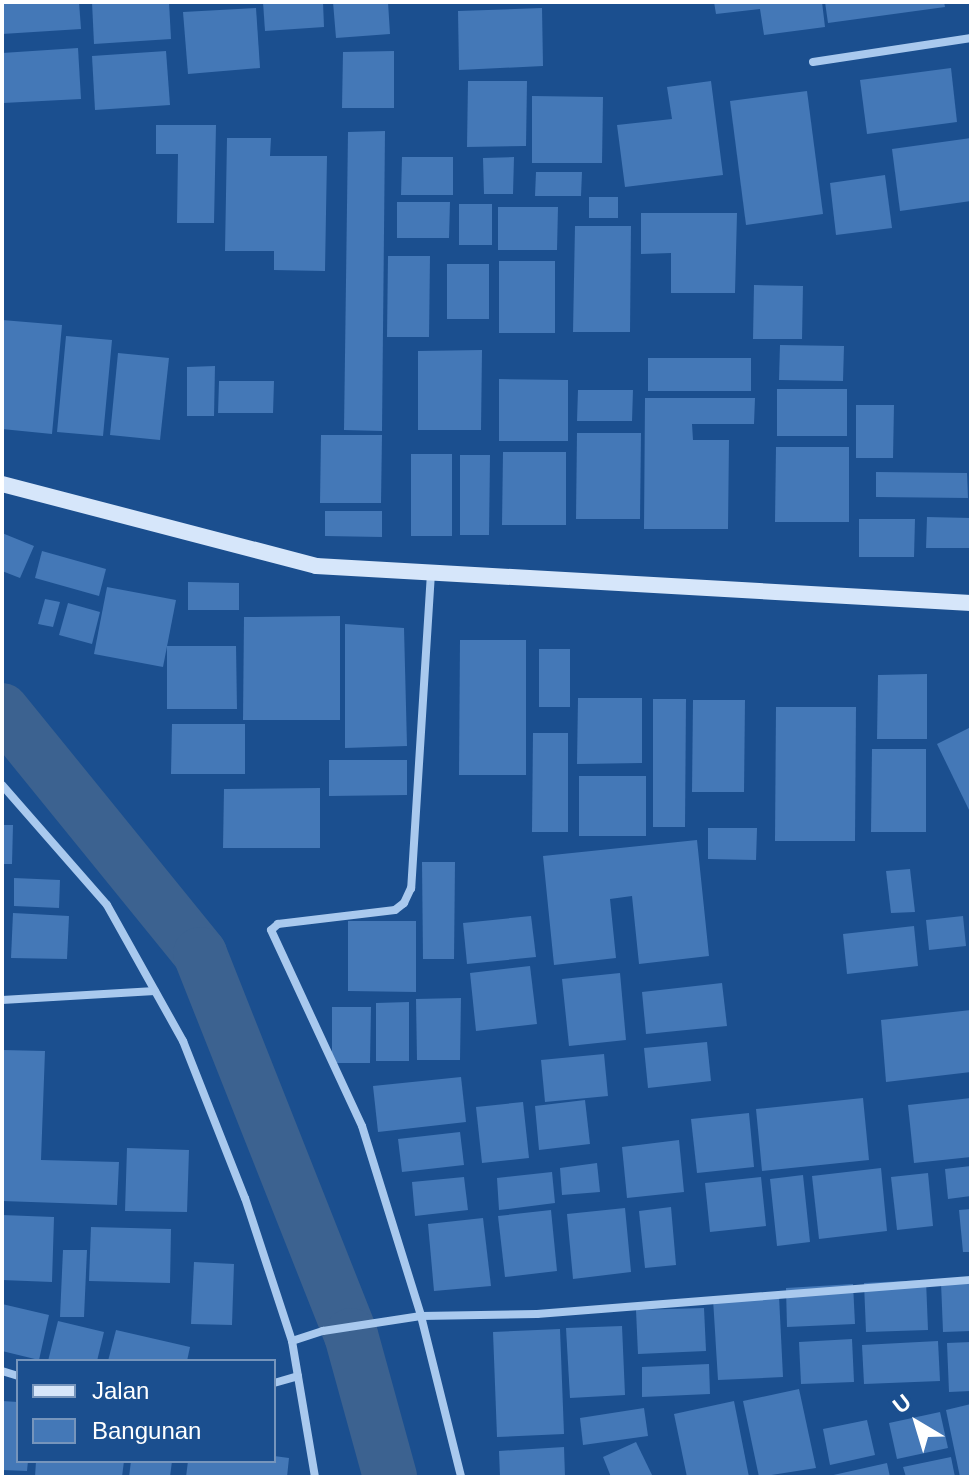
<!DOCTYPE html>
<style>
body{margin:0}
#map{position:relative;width:973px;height:1479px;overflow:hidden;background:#1b4f8f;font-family:Arial,sans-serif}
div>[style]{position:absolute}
.canal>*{height:54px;margin:-27px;padding:0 27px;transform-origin:27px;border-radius:27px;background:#3c6290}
.building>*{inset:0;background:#4478b7}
.minor>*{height:8px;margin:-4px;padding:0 4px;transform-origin:4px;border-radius:4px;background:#a9c9ee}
.secondary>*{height:16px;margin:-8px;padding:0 8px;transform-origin:8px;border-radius:8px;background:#d6e6fa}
span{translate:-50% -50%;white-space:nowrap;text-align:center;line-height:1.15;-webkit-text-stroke:7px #1b4f8f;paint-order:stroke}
.frame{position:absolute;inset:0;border:4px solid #fff;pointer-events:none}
.legend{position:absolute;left:16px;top:1359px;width:260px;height:104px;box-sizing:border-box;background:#1b4f8f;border:2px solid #7695bc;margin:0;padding:10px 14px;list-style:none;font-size:24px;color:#fff}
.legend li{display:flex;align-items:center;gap:16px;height:40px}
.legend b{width:40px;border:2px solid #7695bc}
.north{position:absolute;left:877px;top:1383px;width:80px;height:80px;-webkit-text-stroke:6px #1b4f8f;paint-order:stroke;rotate:322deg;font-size:22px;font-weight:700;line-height:32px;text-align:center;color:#fff}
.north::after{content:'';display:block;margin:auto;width:28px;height:36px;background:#fff;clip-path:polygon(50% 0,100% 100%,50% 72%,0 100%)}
</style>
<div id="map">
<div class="canal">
<i style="left:2px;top:710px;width:314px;rotate:50.9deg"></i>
<i style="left:200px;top:954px;width:410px;rotate:68.4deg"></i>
<i style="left:351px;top:1335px;width:147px;rotate:74.6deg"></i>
</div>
<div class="building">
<i style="clip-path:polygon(2px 2px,79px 2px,81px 29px,2px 34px)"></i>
<i style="clip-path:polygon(92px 2px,169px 2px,171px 39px,94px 44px)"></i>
<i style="clip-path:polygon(263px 2px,323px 2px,324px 27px,265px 31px)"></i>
<i style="clip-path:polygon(333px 2px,388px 2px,390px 34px,336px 38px)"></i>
<i style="clip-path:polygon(714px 2px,822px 2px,825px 27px,764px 35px,760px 9px,716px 14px)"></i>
<i style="clip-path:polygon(825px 2px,944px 2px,945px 7px,828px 23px)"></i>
<i style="clip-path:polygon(256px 8px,260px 68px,188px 74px,183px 12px)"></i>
<i style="clip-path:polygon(542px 8px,543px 66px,459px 70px,458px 11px)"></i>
<i style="clip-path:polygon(78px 48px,81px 99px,3px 103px,2px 53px)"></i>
<i style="clip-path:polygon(166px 51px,170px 105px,95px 110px,92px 56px)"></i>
<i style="clip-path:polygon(394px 51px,394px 108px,342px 108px,343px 52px)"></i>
<i style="clip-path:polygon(951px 68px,957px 122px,867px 134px,860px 80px)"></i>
<i style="clip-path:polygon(468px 81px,527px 81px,526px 146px,467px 147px)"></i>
<i style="clip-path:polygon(711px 81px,723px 175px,625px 187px,617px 125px,672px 119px,667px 87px)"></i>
<i style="clip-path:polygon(807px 91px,823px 214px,746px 225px,730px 101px)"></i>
<i style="clip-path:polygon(532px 96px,603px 97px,602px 163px,532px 163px)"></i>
<i style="clip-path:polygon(156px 125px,216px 125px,214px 223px,177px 223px,178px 154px,156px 154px)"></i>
<i style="clip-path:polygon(385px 131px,382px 431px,344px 430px,348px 132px)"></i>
<i style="clip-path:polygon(227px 138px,271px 138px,270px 156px,327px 156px,325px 271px,274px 270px,274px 251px,225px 251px)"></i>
<i style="clip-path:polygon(971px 138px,971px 201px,900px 211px,892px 149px)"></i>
<i style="clip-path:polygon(402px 157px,453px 157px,453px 195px,401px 195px)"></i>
<i style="clip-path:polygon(514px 157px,513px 194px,484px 194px,483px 158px)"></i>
<i style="clip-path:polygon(536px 172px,582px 172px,581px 196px,535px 196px)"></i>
<i style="clip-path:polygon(885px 175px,892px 228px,836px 235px,830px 183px)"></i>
<i style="clip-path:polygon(589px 197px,618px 197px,618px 218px,589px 218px)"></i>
<i style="clip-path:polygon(397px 202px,450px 202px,449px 238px,397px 238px)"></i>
<i style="clip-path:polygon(459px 204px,492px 204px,492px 245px,459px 245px)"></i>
<i style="clip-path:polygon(498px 207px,558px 207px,557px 250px,498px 250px)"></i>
<i style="clip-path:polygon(641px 213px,737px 213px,735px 293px,671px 293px,671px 253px,641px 254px)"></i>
<i style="clip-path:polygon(575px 226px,631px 226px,630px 332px,573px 332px)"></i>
<i style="clip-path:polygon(388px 256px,430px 256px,429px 337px,387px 337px)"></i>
<i style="clip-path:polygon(499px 261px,555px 261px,555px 333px,499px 333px)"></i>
<i style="clip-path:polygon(447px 264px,489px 264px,489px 319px,447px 319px)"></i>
<i style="clip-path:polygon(754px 285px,803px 286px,802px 339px,753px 339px)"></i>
<i style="clip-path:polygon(2px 320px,62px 325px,52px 434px,2px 429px)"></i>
<i style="clip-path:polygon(66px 336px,112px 340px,103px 436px,57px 432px)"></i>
<i style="clip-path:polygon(780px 345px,844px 346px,843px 381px,779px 380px)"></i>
<i style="clip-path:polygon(482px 350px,481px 430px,418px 430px,418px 351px)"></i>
<i style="clip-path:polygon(118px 353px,169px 358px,160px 440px,110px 435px)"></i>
<i style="clip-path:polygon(648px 358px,751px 358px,751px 391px,648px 391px)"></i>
<i style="clip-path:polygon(215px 366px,214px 416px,187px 416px,187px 367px)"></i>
<i style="clip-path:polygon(499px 379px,568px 380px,568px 441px,499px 441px)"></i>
<i style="clip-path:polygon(219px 381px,274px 381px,273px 413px,218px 413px)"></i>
<i style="clip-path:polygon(777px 389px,847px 389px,847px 436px,777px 436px)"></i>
<i style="clip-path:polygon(578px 390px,633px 390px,632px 421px,577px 421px)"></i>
<i style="clip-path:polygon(645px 398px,755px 398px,754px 424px,692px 424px,693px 440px,729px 440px,728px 529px,644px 529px)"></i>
<i style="clip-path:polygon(856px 405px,894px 405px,893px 458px,856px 458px)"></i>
<i style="clip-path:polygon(577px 433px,641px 433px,640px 519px,576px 519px)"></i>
<i style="clip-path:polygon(321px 435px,382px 435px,381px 503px,320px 503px)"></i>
<i style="clip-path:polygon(776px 447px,849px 447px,849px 522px,775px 522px)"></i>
<i style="clip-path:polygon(503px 452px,566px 452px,566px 525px,502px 525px)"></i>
<i style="clip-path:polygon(411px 454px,452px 454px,452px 536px,411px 536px)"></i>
<i style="clip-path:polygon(460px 455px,490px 455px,489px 535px,460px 535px)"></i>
<i style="clip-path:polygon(876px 472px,967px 473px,968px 498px,876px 497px)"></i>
<i style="clip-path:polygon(325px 511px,382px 511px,382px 537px,325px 536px)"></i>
<i style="clip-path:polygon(927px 517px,971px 518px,971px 548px,926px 548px)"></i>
<i style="clip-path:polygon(859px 519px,915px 519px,914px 557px,859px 557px)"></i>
<i style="clip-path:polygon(2px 533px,34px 546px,20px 578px,2px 571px)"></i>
<i style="clip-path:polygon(42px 551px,106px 569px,99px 596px,35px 578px)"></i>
<i style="clip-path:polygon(188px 582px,239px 583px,239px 610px,188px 610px)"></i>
<i style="clip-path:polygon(107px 587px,176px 600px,163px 667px,94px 654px)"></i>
<i style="clip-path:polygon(45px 599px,60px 602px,53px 627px,38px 624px)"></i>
<i style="clip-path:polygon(68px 603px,100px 612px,92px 644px,59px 635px)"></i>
<i style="clip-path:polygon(340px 616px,340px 720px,243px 720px,244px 617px)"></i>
<i style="clip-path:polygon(345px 624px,404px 628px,407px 746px,345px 748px)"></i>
<i style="clip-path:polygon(460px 640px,526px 640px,526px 775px,459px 775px)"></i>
<i style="clip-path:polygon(167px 646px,236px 646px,237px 709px,167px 709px)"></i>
<i style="clip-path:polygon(539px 649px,570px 649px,570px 707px,539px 707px)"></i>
<i style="clip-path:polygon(927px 674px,927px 739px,877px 739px,878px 675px)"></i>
<i style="clip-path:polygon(578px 698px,642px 698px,642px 763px,577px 764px)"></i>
<i style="clip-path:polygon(653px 699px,686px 699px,685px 827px,653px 827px)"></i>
<i style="clip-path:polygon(693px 700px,745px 700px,744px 792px,692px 792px)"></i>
<i style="clip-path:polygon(776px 707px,856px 707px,855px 841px,775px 841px)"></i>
<i style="clip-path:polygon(172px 724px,245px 724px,245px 774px,171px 774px)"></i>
<i style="clip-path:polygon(971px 727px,971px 814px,937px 744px)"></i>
<i style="clip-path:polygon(533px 733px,568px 733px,568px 832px,532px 832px)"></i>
<i style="clip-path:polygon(872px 749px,926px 749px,926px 832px,871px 832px)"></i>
<i style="clip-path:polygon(329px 760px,407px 760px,407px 795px,329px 796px)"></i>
<i style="clip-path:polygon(579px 776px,646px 776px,646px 836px,579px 836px)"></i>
<i style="clip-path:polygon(320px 788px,320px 848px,223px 848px,224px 789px)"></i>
<i style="clip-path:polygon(2px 825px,13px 825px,12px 864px,2px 864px)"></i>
<i style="clip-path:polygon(708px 828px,757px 828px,756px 860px,708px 859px)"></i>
<i style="clip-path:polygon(697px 840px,709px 956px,639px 964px,632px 896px,610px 899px,616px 958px,554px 965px,543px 856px)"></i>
<i style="clip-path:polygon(422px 862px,455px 862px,454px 959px,423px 959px)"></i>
<i style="clip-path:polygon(910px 869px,915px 912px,891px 913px,886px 871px)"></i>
<i style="clip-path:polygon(14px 878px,60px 880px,59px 908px,14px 906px)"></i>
<i style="clip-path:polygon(13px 913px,69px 916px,67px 959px,11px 958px)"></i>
<i style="clip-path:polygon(531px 916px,536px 957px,467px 964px,463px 923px)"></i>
<i style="clip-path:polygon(963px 916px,966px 946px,929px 950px,926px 920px)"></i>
<i style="clip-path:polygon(348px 921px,416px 921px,416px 992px,348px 991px)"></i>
<i style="clip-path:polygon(914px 926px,918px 966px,847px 974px,843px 934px)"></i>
<i style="clip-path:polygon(530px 966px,537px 1024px,476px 1031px,470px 973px)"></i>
<i style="clip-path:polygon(620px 973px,626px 1040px,569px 1046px,562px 979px)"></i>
<i style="clip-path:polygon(722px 983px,727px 1026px,646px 1034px,642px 992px)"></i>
<i style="clip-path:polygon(461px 998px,460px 1060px,417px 1060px,416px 999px)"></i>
<i style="clip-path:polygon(409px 1002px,409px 1061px,376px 1061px,376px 1003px)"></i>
<i style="clip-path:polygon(332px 1007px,371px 1007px,370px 1063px,332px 1063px)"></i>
<i style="clip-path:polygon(971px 1010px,971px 1072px,886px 1082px,881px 1020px)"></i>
<i style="clip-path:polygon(707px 1042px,711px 1081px,648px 1088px,644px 1048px)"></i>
<i style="clip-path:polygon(2px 1050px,45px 1051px,41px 1160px,119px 1162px,117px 1205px,2px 1201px)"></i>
<i style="clip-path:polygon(604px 1054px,608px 1096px,545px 1102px,541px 1060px)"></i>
<i style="clip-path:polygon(461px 1077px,466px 1122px,378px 1132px,373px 1086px)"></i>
<i style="clip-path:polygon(863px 1098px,869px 1160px,762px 1171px,756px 1109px)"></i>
<i style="clip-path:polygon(971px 1098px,971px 1157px,914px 1163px,908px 1105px)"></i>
<i style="clip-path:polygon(585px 1100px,590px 1144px,539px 1150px,535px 1106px)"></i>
<i style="clip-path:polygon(523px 1102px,529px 1158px,482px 1163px,476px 1107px)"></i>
<i style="clip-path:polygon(749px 1113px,754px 1167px,697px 1173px,691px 1119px)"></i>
<i style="clip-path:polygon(460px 1132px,464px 1165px,402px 1172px,398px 1139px)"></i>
<i style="clip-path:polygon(679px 1140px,684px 1192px,627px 1198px,622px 1147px)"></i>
<i style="clip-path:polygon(127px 1148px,189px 1150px,187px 1212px,125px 1211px)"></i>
<i style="clip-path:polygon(597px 1163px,600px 1192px,562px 1195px,560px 1168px)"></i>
<i style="clip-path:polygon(971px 1166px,971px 1196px,948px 1199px,945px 1169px)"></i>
<i style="clip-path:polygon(881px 1168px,887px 1231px,819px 1239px,812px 1176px)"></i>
<i style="clip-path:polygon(552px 1172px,555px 1203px,499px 1210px,497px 1178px)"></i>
<i style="clip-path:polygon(928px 1173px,933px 1226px,897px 1230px,891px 1177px)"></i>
<i style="clip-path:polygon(803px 1175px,810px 1242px,777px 1246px,770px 1179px)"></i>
<i style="clip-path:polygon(464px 1177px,468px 1210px,415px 1216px,412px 1182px)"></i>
<i style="clip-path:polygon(761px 1177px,766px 1226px,710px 1232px,705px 1183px)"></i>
<i style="clip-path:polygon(671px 1207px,676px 1265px,645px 1268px,639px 1211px)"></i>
<i style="clip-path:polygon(625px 1208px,631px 1272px,573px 1279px,567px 1214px)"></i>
<i style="clip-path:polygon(971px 1209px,971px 1252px,963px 1252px,959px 1210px)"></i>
<i style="clip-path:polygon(551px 1210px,557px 1271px,505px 1277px,498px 1216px)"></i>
<i style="clip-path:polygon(2px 1215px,54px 1217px,52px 1282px,2px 1280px)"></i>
<i style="clip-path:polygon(483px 1218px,491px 1286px,434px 1291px,428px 1224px)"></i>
<i style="clip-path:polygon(91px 1227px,171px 1229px,170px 1283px,89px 1281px)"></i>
<i style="clip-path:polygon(63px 1250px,87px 1250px,84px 1317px,60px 1317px)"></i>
<i style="clip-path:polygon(194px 1262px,234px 1264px,232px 1325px,191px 1324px)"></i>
<i style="clip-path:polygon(926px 1280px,928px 1330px,866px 1332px,864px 1283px)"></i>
<i style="clip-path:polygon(971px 1281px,971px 1331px,943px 1332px,941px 1282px)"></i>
<i style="clip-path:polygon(853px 1284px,855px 1324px,787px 1327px,786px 1288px)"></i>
<i style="clip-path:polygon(779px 1296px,783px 1377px,718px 1380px,713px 1299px)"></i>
<i style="clip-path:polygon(2px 1304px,49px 1315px,39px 1360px,2px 1351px)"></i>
<i style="clip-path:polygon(704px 1308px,706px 1351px,638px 1354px,636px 1310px)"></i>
<i style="clip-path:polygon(58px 1321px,104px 1332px,97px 1361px,48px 1361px)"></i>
<i style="clip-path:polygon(622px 1326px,625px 1395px,570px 1398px,566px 1328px)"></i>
<i style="clip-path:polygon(560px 1329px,564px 1434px,497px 1437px,493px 1332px)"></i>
<i style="clip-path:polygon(116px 1330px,190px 1347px,187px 1361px,108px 1361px)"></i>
<i style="clip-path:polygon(852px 1339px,854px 1382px,801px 1384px,799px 1342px)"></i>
<i style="clip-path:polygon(938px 1341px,940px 1381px,864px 1384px,862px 1345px)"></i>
<i style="clip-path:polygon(971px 1342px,971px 1391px,949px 1392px,947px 1343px)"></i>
<i style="clip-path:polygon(709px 1364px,710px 1394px,642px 1397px,642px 1367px)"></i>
<i style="clip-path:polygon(799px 1389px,816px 1468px,759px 1477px,743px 1401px)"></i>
<i style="clip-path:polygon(2px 1401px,18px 1402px,18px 1461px,28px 1461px,27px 1471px,2px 1470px)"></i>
<i style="clip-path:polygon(734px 1401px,749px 1477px,687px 1477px,674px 1414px)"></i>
<i style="clip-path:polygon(971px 1404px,971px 1477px,960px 1477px,946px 1410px)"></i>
<i style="clip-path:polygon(644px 1408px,648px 1436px,583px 1445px,580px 1418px)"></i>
<i style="clip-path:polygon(940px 1412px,948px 1448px,897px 1459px,889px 1423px)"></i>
<i style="clip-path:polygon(867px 1420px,875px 1455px,830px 1465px,823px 1429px)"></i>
<i style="clip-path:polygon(636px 1442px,653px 1477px,611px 1477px,603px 1457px)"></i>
<i style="clip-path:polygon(564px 1447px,565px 1477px,500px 1477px,499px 1451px)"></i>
<i style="clip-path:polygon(274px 1456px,289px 1458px,287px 1477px,186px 1477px,188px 1461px,274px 1461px)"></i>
<i style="clip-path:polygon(951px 1457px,955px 1477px,906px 1477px,903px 1467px)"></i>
<i style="clip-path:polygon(36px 1461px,124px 1461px,122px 1477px,35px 1477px)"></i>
<i style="clip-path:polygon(131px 1461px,172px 1461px,170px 1477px,129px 1477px)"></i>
<i style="clip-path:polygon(887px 1463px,890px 1477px,829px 1477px,829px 1476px)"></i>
</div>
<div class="minor">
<i style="left:813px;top:62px;width:160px;rotate:-8.6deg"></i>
<i style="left:431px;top:573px;width:316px;rotate:93.6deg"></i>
<i style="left:411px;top:888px;width:17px;rotate:115deg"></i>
<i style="left:404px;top:903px;width:11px;rotate:142deg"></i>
<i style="left:395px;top:910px;width:118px;rotate:173.2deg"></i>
<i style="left:278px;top:924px;width:9px;rotate:139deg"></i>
<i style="left:271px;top:930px;width:216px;rotate:65.1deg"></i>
<i style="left:362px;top:1126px;width:199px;rotate:72.7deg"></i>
<i style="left:421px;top:1316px;width:166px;rotate:76deg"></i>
<i style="left:2px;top:785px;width:159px;rotate:48.8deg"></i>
<i style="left:107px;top:905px;width:156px;rotate:60.8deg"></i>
<i style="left:183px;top:1041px;width:169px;rotate:68.5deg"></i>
<i style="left:245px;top:1198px;width:151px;rotate:71.8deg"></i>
<i style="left:292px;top:1341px;width:138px;rotate:80.4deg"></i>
<i style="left:2px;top:1000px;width:153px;rotate:-3.4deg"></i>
<i style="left:292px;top:1341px;width:33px;rotate:-18deg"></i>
<i style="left:323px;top:1331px;width:99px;rotate:-8.7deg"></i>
<i style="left:421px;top:1316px;width:116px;rotate:-1deg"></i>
<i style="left:537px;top:1314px;width:435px;rotate:-4.5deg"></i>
<i style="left:2px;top:1371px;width:17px;rotate:17deg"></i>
<i style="left:274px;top:1383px;width:25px;rotate:-16deg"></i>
</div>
<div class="secondary">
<i style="left:2px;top:484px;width:325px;rotate:14.6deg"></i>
<i style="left:316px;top:566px;width:656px;rotate:3.23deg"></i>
</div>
<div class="frame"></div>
<ul class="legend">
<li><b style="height:10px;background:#d6e6fa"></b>Jalan</li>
<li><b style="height:22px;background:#4478b7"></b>Bangunan</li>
</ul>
<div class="north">U</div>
</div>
